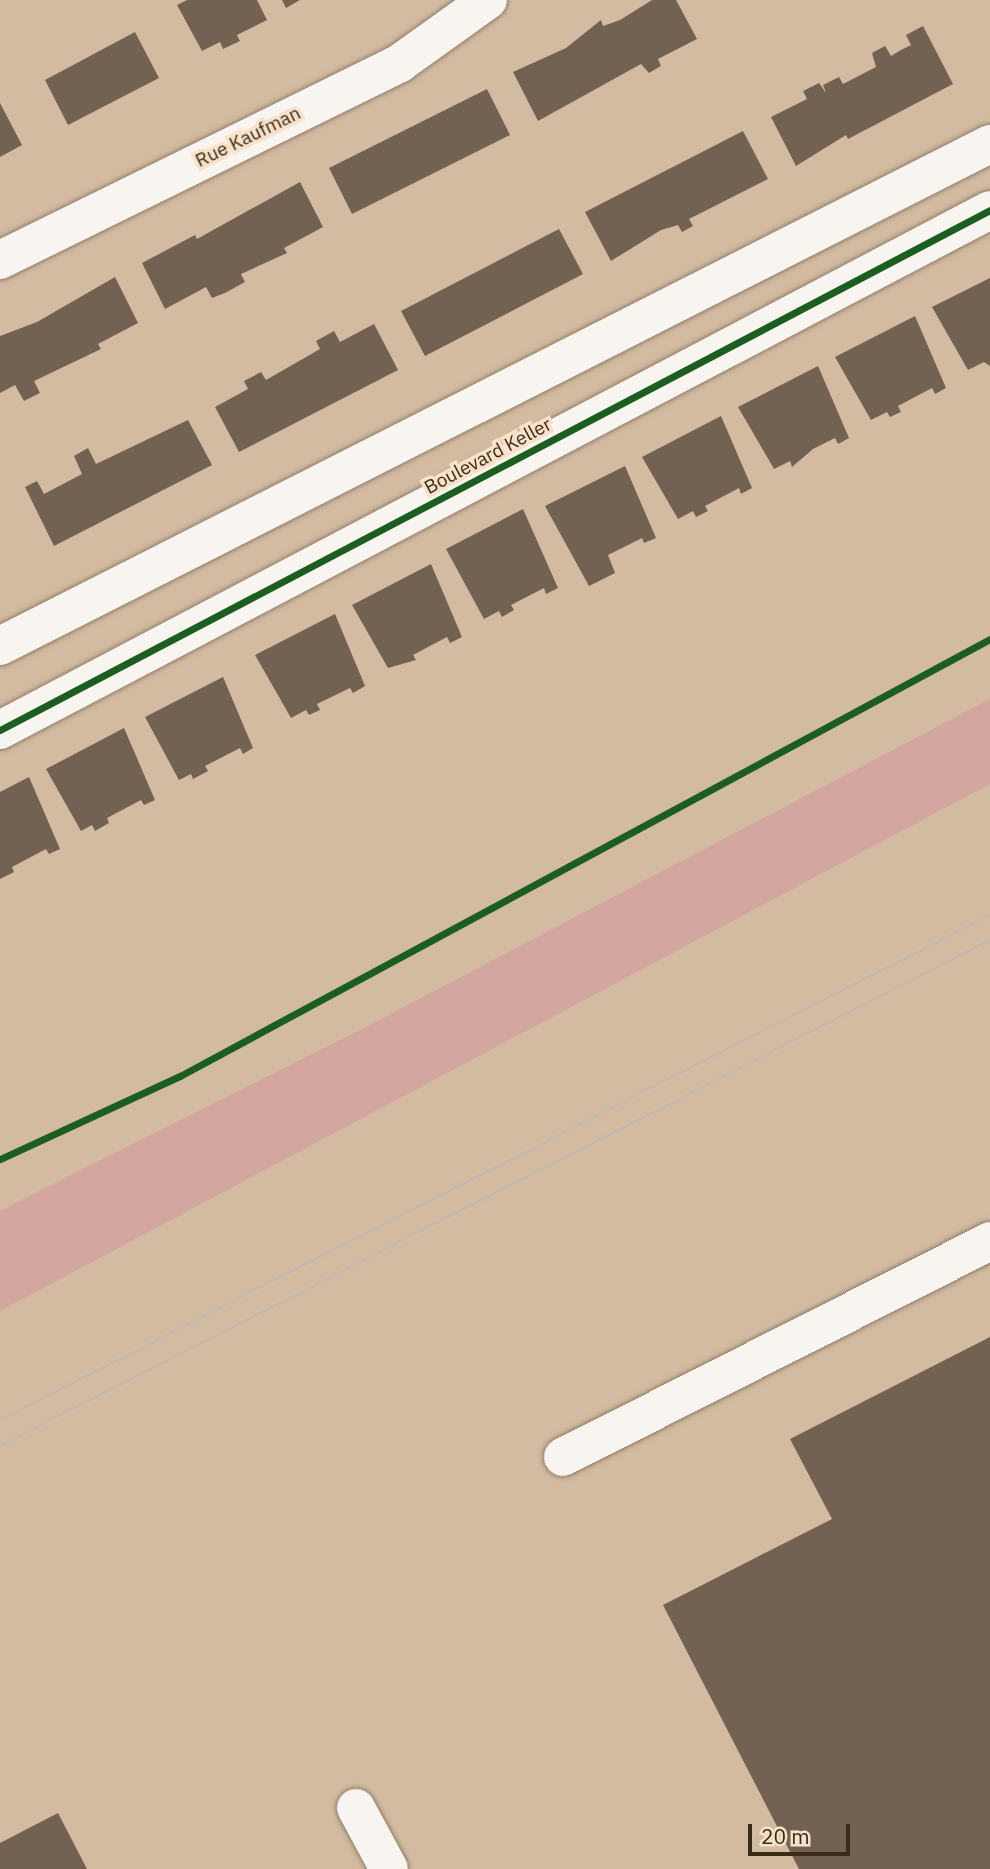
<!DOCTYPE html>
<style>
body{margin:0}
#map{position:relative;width:990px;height:1869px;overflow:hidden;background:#d2bba1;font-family:"IBM Plex Sans",sans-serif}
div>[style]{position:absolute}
.green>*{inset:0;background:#d3a69f}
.building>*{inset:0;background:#736252}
.roads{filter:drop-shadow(0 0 2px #907e6a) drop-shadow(0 0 2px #907e6a)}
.minor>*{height:38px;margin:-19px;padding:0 19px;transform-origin:19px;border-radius:19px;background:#f8f5f1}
.tram>*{height:2px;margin:-1px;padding:0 1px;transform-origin:1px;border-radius:1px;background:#bfb9b3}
.cycleway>*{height:7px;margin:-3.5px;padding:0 3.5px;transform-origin:3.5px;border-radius:3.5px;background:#1b5e20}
span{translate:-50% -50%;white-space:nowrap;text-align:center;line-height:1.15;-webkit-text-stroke:7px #f7e1c9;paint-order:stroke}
.street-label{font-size:19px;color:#3c2b18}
.scale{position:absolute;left:748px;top:1824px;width:102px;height:32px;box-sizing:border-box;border:4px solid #3c2b18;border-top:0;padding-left:9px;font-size:21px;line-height:24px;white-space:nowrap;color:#3c2b18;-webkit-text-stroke:5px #f7e1c9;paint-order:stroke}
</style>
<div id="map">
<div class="green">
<i style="clip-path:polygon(990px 699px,990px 784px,0 1311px,0 1211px,362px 1029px)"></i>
</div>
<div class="building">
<i style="clip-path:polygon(187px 0,257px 0,267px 20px,237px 35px,240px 41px,223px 49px,220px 42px,202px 51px,177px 5px)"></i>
<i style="clip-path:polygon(282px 0,300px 0,286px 8px)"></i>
<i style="clip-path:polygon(652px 0,676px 0,697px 39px,658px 59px,661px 66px,649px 73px,641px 64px,538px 121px,513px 72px,566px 48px,601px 20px,603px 26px,620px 20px)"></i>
<i style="clip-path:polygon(923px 26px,953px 84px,848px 139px,846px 135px,796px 166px,771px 117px,807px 99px,803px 91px,819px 83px,826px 93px,823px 85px,839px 77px,843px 84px,876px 67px,872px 53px,885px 46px,891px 56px,901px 50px,911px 45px,906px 35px)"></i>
<i style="clip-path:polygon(135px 32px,159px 78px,68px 125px,45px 80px)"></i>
<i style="clip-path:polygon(487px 89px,510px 135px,352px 214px,329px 168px)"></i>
<i style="clip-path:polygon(0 103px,22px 145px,0 157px)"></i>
<i style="clip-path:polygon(743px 131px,768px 179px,689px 219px,693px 226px,682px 232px,678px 225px,661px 230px,611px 261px,585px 212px)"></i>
<i style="clip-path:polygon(300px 182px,323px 227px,284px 248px,287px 253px,241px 274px,245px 282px,225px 293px,212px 298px,206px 287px,165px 309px,142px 263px,195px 235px,197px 239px)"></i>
<i style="clip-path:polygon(559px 229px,583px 274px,425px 356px,401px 311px)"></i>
<i style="clip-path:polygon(115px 277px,138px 323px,98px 344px,101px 349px,34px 381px,40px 393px,24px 401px,15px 385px,0 393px,0 336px,37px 322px)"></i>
<i style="clip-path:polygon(990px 278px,990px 366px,984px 362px,968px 370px,932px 307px)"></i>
<i style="clip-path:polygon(915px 316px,946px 388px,935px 394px,932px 388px,898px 406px,901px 412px,890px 417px,887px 412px,871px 420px,835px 357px)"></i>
<i style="clip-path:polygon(374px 324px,398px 370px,239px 452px,215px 407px,248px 389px,244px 381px,261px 372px,266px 380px,320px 349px,316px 341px,334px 331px,340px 342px)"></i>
<i style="clip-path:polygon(818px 366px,849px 438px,838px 444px,835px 438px,813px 449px,792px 467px,790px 461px,774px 469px,738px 407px)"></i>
<i style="clip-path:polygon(721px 416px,752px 488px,741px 494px,739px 488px,705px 506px,708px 511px,696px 517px,693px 511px,678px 519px,642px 457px)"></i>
<i style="clip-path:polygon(188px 420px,212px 465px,54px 546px,25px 487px,37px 481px,44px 494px,82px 474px,74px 456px,88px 448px,96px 464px)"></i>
<i style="clip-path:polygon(625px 466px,656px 538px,644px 543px,642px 538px,608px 555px,615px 573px,589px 586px,545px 506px)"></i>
<i style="clip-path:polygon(523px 509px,558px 588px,546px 594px,544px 588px,511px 605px,514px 610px,502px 617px,499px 611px,484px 619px,446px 549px)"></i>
<i style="clip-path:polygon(431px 564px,462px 637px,450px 643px,447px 637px,413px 655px,416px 660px,388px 668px,352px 605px)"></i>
<i style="clip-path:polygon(335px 614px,365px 686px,353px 693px,350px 688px,317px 704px,320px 710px,309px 715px,306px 710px,291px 718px,255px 655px)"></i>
<i style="clip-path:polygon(223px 677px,253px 748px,243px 754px,240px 748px,205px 766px,208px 771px,193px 779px,191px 774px,179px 780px,145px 717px)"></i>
<i style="clip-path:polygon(124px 728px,155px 800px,144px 805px,141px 800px,107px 818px,109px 823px,95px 831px,92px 825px,81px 831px,46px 769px)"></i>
<i style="clip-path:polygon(29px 777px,60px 849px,49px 854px,46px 849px,12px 867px,14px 872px,0 879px,0 792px)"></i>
<i style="clip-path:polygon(990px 1337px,990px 1869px,799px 1869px,663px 1605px,832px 1519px,790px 1439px)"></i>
<i style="clip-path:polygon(58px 1813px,87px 1869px,0 1869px,0 1843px)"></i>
</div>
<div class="roads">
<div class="minor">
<i style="left:0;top:260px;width:446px;rotate:-26.2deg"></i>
<i style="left:400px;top:63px;width:108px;rotate:-35.6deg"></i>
<i style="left:0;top:646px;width:1110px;rotate:-26.89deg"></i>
<i style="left:0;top:730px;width:1118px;rotate:-27.71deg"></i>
<i style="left:563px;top:1457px;width:479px;rotate:-26.8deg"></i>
<i style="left:356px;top:1808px;width:69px;rotate:61.6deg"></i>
</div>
</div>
<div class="tram">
<i style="left:0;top:1420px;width:1111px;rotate:-27.03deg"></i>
<i style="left:0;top:1446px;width:1112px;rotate:-27.07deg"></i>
</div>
<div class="cycleway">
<i style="left:0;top:730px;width:1118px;rotate:-27.71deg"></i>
<i style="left:0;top:1159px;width:198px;rotate:-24.8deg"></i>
<i style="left:180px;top:1076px;width:920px;rotate:-28.35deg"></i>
</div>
<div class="street-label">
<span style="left:248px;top:137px;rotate:-26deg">Rue Kaufman</span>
<span style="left:488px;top:456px;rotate:-28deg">Boulevard Keller</span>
</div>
<div class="scale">20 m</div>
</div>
